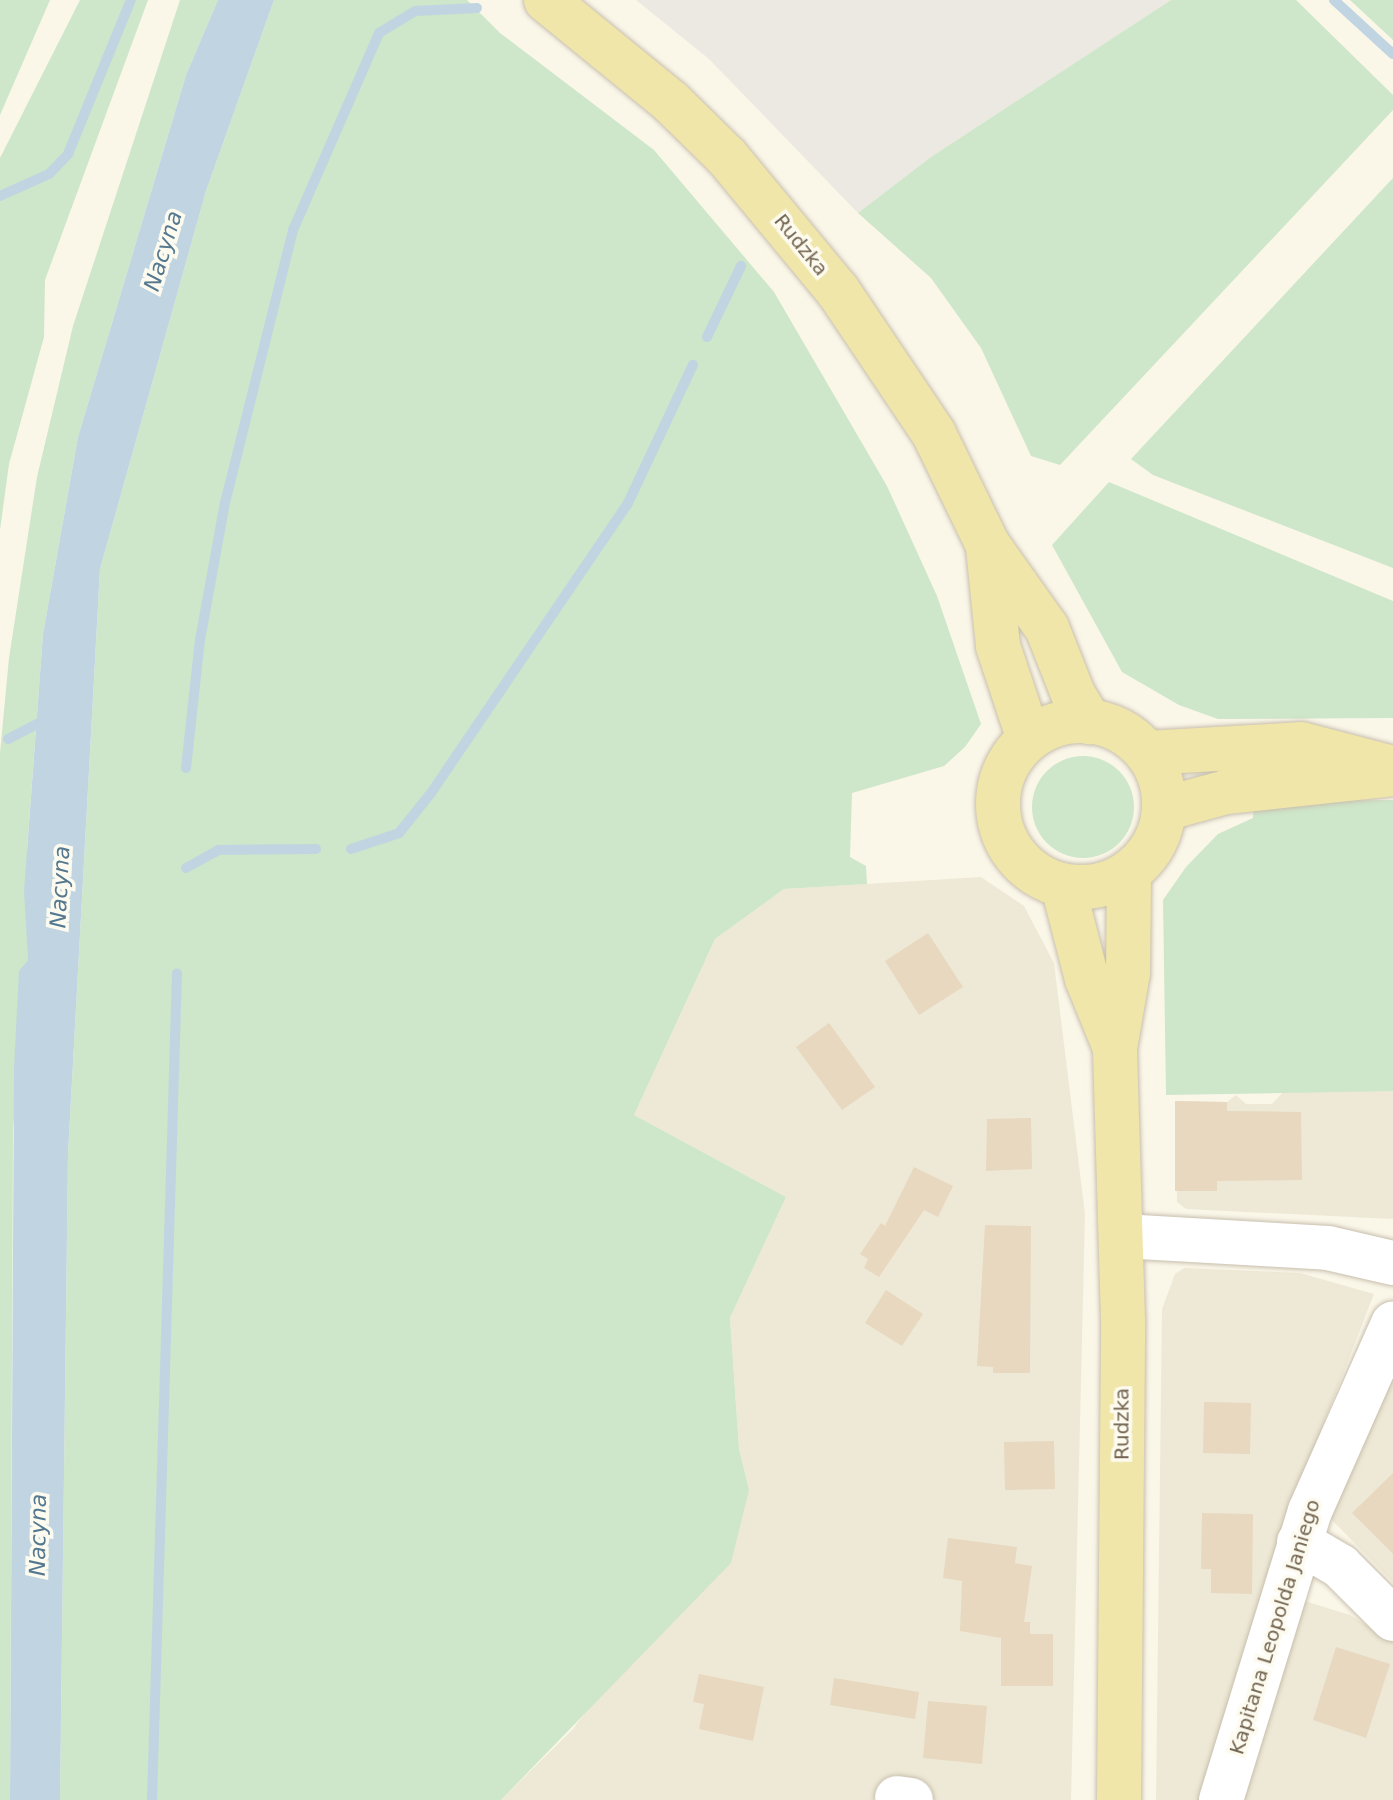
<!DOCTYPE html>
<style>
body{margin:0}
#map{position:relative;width:1393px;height:1800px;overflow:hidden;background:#faf7e9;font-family:"DejaVu Sans",sans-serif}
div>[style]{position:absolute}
.residential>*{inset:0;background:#eee9d6}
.industrial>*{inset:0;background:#ebe9e2}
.green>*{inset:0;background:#cee6c9}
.round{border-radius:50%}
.water>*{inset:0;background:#c0d5e1}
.stream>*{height:10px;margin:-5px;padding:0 5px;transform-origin:5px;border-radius:5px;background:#c0d5e1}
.building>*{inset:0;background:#e7d8bf}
.roads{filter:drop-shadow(0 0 2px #c8bfae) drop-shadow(0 0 2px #c8bfae)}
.minor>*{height:44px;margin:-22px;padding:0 22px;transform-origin:22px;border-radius:22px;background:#fff}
.major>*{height:44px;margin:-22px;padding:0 22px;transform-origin:22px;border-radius:22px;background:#f0e6aa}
.major>.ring{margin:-22px;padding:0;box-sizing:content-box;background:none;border:44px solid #f0e6aa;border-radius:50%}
span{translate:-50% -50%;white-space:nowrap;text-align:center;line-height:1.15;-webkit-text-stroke:7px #fdfbef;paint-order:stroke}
.street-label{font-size:20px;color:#726450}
.water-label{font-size:22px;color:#54788f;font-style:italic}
</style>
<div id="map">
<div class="residential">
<i style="clip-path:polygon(981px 877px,1024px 906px,1054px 963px,1085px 1214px,1071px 1800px,501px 1800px,573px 1729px,749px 1491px,739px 1449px,730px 1318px,786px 1197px,634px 1115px,715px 939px,784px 889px)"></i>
<i style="clip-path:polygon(1286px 1089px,1393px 1091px,1393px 1219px,1186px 1209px,1177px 1202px,1175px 1101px,1227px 1102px,1236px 1095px,1246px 1104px,1272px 1104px)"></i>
<i style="clip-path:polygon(1184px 1268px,1300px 1273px,1374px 1294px,1309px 1461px,1204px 1800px,1156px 1800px,1162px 1309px,1175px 1274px)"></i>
<i style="clip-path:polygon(1393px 1360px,1393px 1582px,1323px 1511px)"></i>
<i style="clip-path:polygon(1301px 1600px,1350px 1615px,1393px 1642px,1393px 1800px,1234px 1800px)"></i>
</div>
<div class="industrial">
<i style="clip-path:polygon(636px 0,1171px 0,931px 157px,858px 213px,709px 59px)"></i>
</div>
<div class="green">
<i style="clip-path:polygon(0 0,50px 0,0 115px)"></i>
<i style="clip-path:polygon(80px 0,148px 0,45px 280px,44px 337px,9px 464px,0 530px,0 158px)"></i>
<i style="clip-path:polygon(180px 0,218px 0,186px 75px,78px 437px,43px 634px,27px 849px,28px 960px,13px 1128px,10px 1800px,0 1800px,0 753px,9px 658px,37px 477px,73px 326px)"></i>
<i style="clip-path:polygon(274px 0,467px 0,500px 33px,654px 150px,774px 292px,887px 486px,937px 596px,981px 724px,965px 747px,944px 766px,852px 793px,850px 857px,866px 866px,867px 884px,784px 889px,715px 939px,634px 1115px,786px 1197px,730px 1318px,739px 1449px,749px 1490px,731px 1563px,501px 1800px,60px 1800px,68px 1154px,100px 569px,206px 191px)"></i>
<i style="clip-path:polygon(1171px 0,1296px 0,1393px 95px,1393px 110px,1060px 465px,1031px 456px,981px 348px,931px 278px,858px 213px,931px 157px)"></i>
<i style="clip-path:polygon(1350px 0,1393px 0,1393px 40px)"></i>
<i style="clip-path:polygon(1393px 178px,1393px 568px,1153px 475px,1131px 459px)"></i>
<i style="clip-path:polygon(1109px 482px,1393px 601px,1393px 718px,1218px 719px,1179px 705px,1122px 672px,1052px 545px)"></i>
<i class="round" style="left:1032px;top:756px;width:102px;height:102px"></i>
<i style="clip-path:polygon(1393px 800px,1393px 1091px,1166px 1095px,1163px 900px,1186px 867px,1218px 834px,1253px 818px,1254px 801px)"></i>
</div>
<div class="water">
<i style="clip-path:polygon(218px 0,274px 0,206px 191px,100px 569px,68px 1154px,60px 1800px,10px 1800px,14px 1068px,19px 971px,28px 960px,24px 891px,43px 634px,78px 437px,186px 75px)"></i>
</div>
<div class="stream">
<i style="left:1334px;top:0;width:80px;rotate:42.5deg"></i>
<i style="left:0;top:196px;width:54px;rotate:-24.2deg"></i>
<i style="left:49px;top:174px;width:28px;rotate:-46deg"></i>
<i style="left:68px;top:154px;width:166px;rotate:-67.8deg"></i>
<i style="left:707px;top:337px;width:79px;rotate:-64.4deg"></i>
<i style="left:8px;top:739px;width:42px;rotate:-27.2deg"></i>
<i style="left:186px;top:768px;width:129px;rotate:-83.8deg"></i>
<i style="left:200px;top:640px;width:139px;rotate:-79.7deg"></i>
<i style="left:225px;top:503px;width:281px;rotate:-76deg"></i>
<i style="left:293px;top:230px;width:215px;rotate:-66.4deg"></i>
<i style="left:379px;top:33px;width:42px;rotate:-31.4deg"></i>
<i style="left:415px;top:11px;width:62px;rotate:-2.8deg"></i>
<i style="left:351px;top:849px;width:51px;rotate:-18.4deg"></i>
<i style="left:399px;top:833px;width:51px;rotate:-51.3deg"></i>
<i style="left:431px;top:793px;width:348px;rotate:-55.8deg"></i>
<i style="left:627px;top:505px;width:155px;rotate:-64.8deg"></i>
<i style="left:186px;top:868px;width:37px;rotate:-29deg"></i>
<i style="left:218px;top:850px;width:98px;rotate:-0.6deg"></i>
<i style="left:152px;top:1800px;width:827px;rotate:-88.27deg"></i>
</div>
<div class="building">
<i style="clip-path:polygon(928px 933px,963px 987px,919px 1015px,885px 961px)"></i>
<i style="clip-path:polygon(829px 1023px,875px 1087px,842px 1110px,796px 1047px)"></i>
<i style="clip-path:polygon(1175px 1101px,1227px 1102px,1227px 1111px,1301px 1112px,1302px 1180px,1217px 1181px,1217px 1191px,1175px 1191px)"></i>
<i style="clip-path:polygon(1031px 1118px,1032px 1169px,986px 1171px,987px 1119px)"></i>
<i style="clip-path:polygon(914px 1167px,953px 1186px,938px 1217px,924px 1210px,879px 1277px,864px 1268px,868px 1259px,860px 1254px,881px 1223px,885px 1226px)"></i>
<i style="clip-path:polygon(985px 1225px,1031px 1226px,1030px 1373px,993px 1373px,993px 1367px,977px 1366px)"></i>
<i style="clip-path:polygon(886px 1290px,923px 1314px,902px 1346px,865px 1323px)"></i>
<i style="clip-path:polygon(1204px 1402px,1251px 1403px,1250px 1454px,1203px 1453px)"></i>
<i style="clip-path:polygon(1054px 1441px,1055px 1489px,1005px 1490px,1004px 1442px)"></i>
<i style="clip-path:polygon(1393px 1473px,1393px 1554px,1352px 1513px)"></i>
<i style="clip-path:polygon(1202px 1513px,1253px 1514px,1252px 1594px,1211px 1593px,1211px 1569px,1201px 1569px)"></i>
<i style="clip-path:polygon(948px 1538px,1017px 1547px,1015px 1563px,1032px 1566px,1024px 1622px,1030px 1622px,1030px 1634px,1053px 1634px,1053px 1686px,1001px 1686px,1001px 1638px,960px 1631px,962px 1581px,943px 1578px)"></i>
<i style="clip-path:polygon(1336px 1647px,1390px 1664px,1366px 1738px,1313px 1720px)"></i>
<i style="clip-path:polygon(699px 1674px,764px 1687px,753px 1741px,699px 1729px,704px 1704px,693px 1702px)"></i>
<i style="clip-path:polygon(834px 1678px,919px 1692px,915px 1719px,830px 1705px)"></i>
<i style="clip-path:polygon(928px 1701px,987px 1706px,982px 1764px,923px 1758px)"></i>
</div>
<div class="roads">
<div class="minor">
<i style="left:1122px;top:1236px;width:206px;rotate:3.3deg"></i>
<i style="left:1328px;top:1248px;width:67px;rotate:13deg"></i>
<i style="left:1299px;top:1542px;width:48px;rotate:30.3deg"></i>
<i style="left:1340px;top:1566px;width:75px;rotate:45deg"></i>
<i style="left:897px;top:1798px;width:14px;rotate:8deg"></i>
<i style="left:1221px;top:1800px;width:302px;rotate:-72.9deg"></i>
<i style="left:1310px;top:1511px;width:205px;rotate:-66.1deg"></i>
</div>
<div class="major">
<i style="left:546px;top:0;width:161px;rotate:39.2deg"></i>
<i style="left:671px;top:102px;width:78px;rotate:44.5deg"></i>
<i style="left:727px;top:157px;width:174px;rotate:50.4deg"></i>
<i style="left:838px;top:291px;width:172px;rotate:56.1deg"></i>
<i style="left:934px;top:434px;width:123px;rotate:64.1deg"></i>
<i style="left:988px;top:545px;width:102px;rotate:54.6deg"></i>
<i style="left:1047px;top:628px;width:71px;rotate:68.5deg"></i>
<i style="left:1073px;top:694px;width:33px;rotate:59deg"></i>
<i style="left:988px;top:547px;width:100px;rotate:84.2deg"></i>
<i style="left:998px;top:646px;width:98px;rotate:71.6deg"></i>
<i class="ring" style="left:998px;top:721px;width:122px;height:122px"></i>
<i style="left:1147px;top:753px;width:154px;rotate:-3.3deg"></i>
<i style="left:1301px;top:744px;width:95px;rotate:14.6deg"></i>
<i style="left:1164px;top:809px;width:64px;rotate:-15.3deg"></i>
<i style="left:1226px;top:792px;width:161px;rotate:-6.1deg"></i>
<i style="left:1063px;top:886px;width:96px;rotate:75.5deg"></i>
<i style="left:1087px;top:979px;width:74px;rotate:67.9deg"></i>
<i style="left:1119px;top:1800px;width:480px;rotate:-89.5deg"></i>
<i style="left:1123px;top:1320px;width:272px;rotate:-91.7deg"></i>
<i style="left:1115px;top:1048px;width:76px;rotate:-80.2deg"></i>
<i style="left:1128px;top:973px;width:101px;rotate:-89.4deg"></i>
</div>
</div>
<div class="street-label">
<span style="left:801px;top:245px;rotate:51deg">Rudzka</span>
<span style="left:1122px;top:1424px;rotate:-90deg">Rudzka</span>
<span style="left:1275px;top:1627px;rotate:-73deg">Kapitana Leopolda Janiego</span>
</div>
<div class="water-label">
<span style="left:163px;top:251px;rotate:-73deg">Nacyna</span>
<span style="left:60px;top:887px;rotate:-87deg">Nacyna</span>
<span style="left:38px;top:1535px;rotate:-89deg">Nacyna</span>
</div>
</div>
